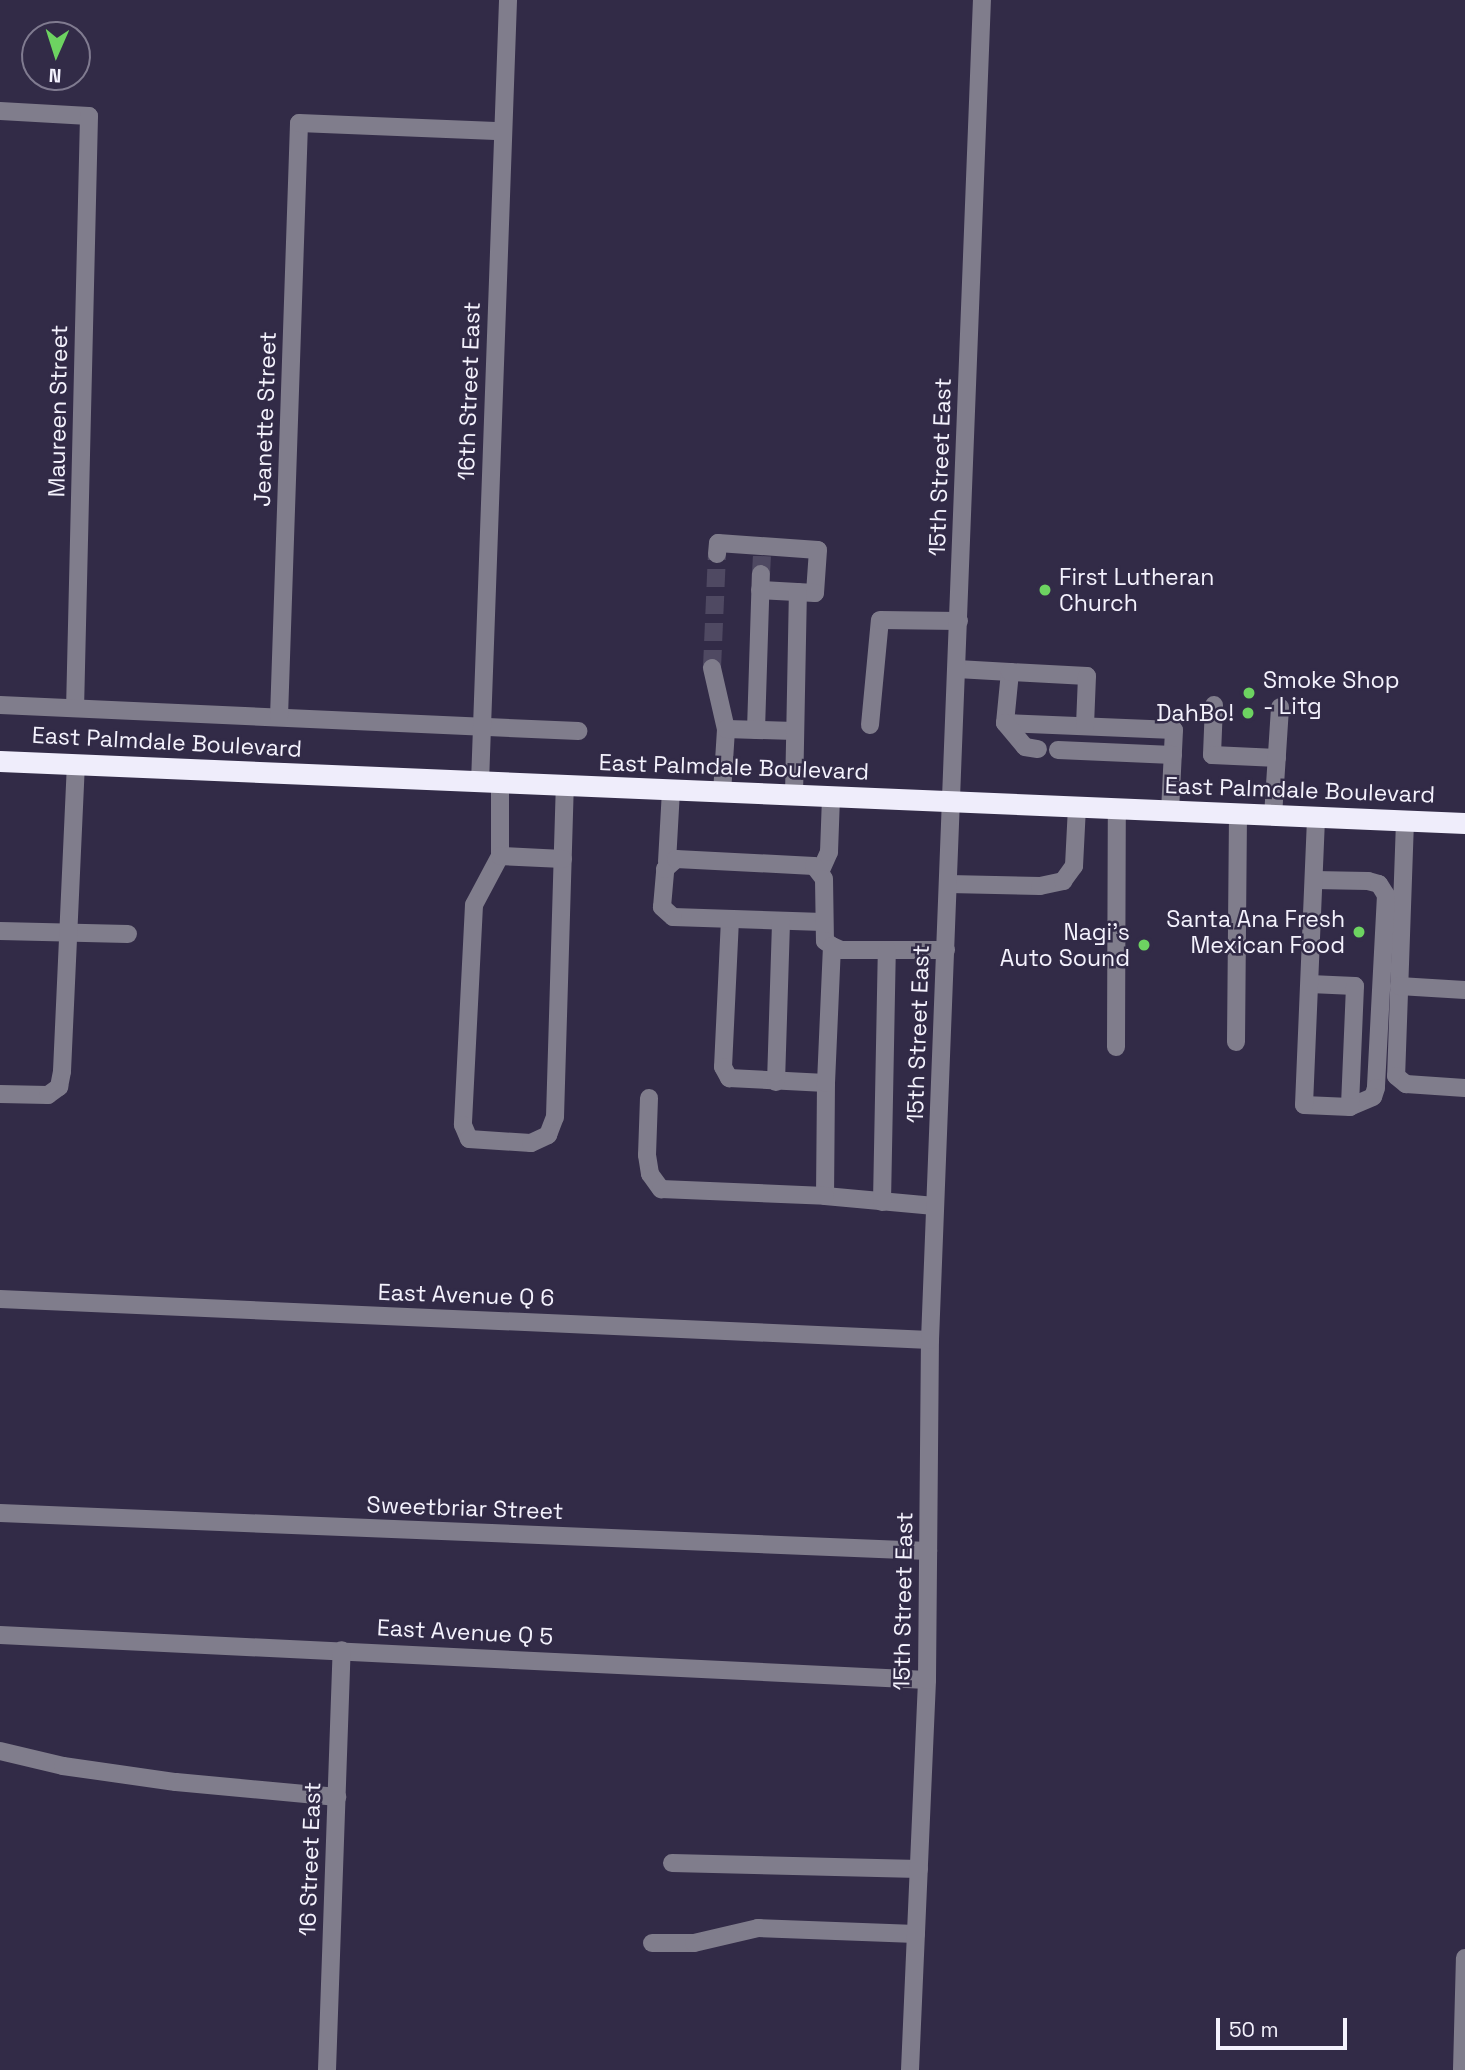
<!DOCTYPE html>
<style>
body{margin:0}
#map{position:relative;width:1465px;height:2070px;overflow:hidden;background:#322b47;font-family:"Space Grotesk",sans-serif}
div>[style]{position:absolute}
.minor-tunnel>*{height:18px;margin-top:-9px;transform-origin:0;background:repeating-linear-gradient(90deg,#4f4962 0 18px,transparent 0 27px)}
.minor>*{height:18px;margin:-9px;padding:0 9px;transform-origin:9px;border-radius:9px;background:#807d8c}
.highway>*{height:21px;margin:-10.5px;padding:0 10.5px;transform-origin:10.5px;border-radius:10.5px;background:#efedfb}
.dots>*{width:19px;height:19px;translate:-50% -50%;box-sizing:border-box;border:4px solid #322b47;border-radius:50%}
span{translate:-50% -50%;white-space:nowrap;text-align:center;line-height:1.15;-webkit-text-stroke:5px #322b47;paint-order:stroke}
.street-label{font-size:23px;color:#f4f2fd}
.poi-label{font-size:23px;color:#f4f2fd}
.left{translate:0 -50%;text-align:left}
.right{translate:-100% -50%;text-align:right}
.north{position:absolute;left:21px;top:21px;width:70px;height:70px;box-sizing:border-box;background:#322b47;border:2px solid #807b90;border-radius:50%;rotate:183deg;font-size:19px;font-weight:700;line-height:28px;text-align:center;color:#f4f2fd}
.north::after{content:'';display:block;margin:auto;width:24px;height:32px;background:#6dd361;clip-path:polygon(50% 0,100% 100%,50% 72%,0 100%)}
.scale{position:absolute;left:1216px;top:2018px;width:131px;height:32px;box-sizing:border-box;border:4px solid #f4f2fd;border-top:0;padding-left:9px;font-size:21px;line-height:24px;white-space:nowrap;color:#f4f2fd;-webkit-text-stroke:5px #322b47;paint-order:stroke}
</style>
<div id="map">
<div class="minor-tunnel">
<i style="left:761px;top:574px;width:18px;rotate:-87deg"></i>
<i style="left:712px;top:668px;width:114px;rotate:-87.5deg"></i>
</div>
<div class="minor">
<i style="left:0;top:111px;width:89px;rotate:3.2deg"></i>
<i style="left:89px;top:116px;width:592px;rotate:91.35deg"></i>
<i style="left:717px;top:554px;width:11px;rotate:-85deg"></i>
<i style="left:718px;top:543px;width:100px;rotate:4deg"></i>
<i style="left:818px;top:550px;width:43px;rotate:94deg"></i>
<i style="left:815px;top:593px;width:55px;rotate:-176.9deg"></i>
<i style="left:712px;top:668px;width:63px;rotate:77.1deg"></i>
<i style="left:957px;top:669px;width:53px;rotate:3.2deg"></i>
<i style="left:1010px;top:672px;width:51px;rotate:95.6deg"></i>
<i style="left:1005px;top:723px;width:169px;rotate:2.4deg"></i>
<i style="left:1174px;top:730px;width:81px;rotate:92.8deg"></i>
<i style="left:1010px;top:672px;width:77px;rotate:3deg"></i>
<i style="left:1087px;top:676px;width:50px;rotate:92.3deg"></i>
<i style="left:0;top:705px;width:579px;rotate:2.58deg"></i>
<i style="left:1214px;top:705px;width:50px;rotate:92.3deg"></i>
<i style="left:1212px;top:755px;width:65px;rotate:2.6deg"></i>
<i style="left:279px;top:717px;width:594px;rotate:-88.07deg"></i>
<i style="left:299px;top:123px;width:203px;rotate:2.3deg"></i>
<i style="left:1005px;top:723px;width:31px;rotate:50deg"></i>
<i style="left:1025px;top:747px;width:13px;rotate:9deg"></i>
<i style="left:870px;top:725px;width:105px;rotate:-84.6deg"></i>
<i style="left:880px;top:620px;width:79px;rotate:0.7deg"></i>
<i style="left:756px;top:730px;width:156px;rotate:-88.2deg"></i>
<i style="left:1058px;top:750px;width:115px;rotate:2.5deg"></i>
<i style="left:480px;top:783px;width:784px;rotate:-87.95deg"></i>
<i style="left:500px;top:784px;width:72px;rotate:90deg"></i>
<i style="left:500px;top:856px;width:55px;rotate:118deg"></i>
<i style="left:474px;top:905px;width:220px;rotate:92.9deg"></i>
<i style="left:463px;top:1125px;width:15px;rotate:67deg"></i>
<i style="left:469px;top:1139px;width:62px;rotate:3.7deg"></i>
<i style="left:531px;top:1143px;width:19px;rotate:-25deg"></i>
<i style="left:548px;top:1135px;width:19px;rotate:-69deg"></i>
<i style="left:555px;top:1117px;width:330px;rotate:-88.3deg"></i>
<i style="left:722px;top:793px;width:64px;rotate:-86.4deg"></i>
<i style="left:726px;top:729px;width:69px;rotate:1.7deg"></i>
<i style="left:794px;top:796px;width:204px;rotate:-88.9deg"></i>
<i style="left:1273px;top:816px;width:109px;rotate:-86.3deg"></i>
<i style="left:1405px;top:821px;width:255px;rotate:92deg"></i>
<i style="left:1396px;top:1076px;width:13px;rotate:39deg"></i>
<i style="left:1406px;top:1084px;width:59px;rotate:3.9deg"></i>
<i style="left:500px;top:856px;width:63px;rotate:2.7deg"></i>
<i style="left:667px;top:862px;width:71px;rotate:-86.8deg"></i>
<i style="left:821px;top:870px;width:20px;rotate:-66deg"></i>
<i style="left:829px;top:852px;width:55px;rotate:-87.9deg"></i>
<i style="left:1314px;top:880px;width:54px;rotate:1.1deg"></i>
<i style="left:1368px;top:881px;width:11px;rotate:15deg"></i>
<i style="left:1379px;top:884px;width:13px;rotate:58deg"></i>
<i style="left:1386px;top:895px;width:193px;rotate:93deg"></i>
<i style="left:1376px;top:1088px;width:9px;rotate:108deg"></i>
<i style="left:1373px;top:1097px;width:25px;rotate:157deg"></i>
<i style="left:949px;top:884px;width:91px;rotate:1.3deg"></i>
<i style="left:1040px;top:886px;width:24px;rotate:-12deg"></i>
<i style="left:1063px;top:881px;width:19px;rotate:-54deg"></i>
<i style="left:1074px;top:866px;width:59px;rotate:-87.1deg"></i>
<i style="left:730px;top:919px;width:148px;rotate:92.7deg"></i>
<i style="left:723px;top:1067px;width:13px;rotate:61deg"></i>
<i style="left:729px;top:1078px;width:97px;rotate:3deg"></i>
<i style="left:826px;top:1083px;width:113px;rotate:90.5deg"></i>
<i style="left:825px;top:1196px;width:110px;rotate:5.2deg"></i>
<i style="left:823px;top:922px;width:150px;rotate:-178.1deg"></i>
<i style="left:673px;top:917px;width:15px;rotate:-138deg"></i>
<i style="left:662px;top:907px;width:38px;rotate:-85deg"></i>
<i style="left:665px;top:869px;width:15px;rotate:-42deg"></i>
<i style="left:676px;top:859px;width:138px;rotate:2.9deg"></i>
<i style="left:814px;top:866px;width:16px;rotate:52deg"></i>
<i style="left:824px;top:879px;width:62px;rotate:89.1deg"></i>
<i style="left:825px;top:941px;width:9px;rotate:36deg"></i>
<i style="left:832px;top:946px;width:10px;rotate:24deg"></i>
<i style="left:841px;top:950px;width:105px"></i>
<i style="left:0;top:931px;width:128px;rotate:1.3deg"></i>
<i style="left:1310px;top:984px;width:45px;rotate:2.5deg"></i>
<i style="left:1355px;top:986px;width:121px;rotate:92.4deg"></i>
<i style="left:1350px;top:1107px;width:46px;rotate:-177.5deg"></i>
<i style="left:1304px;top:1105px;width:288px;rotate:-87.6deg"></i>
<i style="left:1399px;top:986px;width:66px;rotate:3.5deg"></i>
<i style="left:1236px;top:1042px;width:228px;rotate:-89.5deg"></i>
<i style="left:1116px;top:1047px;width:238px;rotate:-89.8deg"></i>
<i style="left:776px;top:1082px;width:161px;rotate:-88.2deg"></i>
<i style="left:826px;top:1083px;width:137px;rotate:-87.5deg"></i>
<i style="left:0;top:1094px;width:48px;rotate:1.2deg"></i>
<i style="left:48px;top:1095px;width:14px;rotate:-36deg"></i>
<i style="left:59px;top:1087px;width:16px;rotate:-79deg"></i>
<i style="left:62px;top:1071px;width:307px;rotate:-87.4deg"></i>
<i style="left:649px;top:1098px;width:57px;rotate:92deg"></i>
<i style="left:647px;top:1155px;width:19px;rotate:81deg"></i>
<i style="left:650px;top:1174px;width:19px;rotate:54deg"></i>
<i style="left:661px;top:1189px;width:164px;rotate:2.4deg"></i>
<i style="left:882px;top:1202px;width:252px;rotate:-88.9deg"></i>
<i style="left:0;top:1299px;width:931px;rotate:2.52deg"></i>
<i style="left:0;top:1513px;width:929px;rotate:2.34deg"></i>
<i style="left:0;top:1635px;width:928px;rotate:2.78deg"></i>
<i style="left:0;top:1751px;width:65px;rotate:13.4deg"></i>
<i style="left:63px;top:1766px;width:114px;rotate:8.1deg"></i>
<i style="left:176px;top:1782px;width:162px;rotate:5.3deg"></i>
<i style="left:672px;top:1863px;width:247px;rotate:1.4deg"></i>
<i style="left:652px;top:1943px;width:42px"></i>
<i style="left:694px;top:1943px;width:66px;rotate:-13.2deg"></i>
<i style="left:758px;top:1928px;width:158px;rotate:2.2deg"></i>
<i style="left:327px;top:2070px;width:420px;rotate:-88deg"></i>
<i style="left:910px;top:2070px;width:390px;rotate:-87.5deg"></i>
<i style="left:927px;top:1680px;width:340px;rotate:-89.5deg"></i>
<i style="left:930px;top:1340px;width:1341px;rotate:-87.78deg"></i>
<i style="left:1462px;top:2070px;width:112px;rotate:-88.5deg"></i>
</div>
<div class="highway">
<i style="left:0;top:761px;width:1466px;rotate:2.42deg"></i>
</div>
<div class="dots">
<i style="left:1045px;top:590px;background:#6dd361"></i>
<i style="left:1249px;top:693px;background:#6dd361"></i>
<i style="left:1248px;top:713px;background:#6dd361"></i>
<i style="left:1359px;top:932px;background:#6dd361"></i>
<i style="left:1144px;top:945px;background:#6dd361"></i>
</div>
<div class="street-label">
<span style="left:469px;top:391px;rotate:-88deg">16th Street East</span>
<span style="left:58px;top:411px;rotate:-89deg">Maureen Street</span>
<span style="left:265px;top:419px;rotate:-88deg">Jeanette Street</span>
<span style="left:940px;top:467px;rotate:-88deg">15th Street East</span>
<span style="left:167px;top:742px;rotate:3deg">East Palmdale Boulevard</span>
<span style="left:734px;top:767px;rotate:2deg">East Palmdale Boulevard</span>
<span style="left:1300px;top:790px;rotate:2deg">East Palmdale Boulevard</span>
<span style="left:918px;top:1034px;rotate:-88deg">15th Street East</span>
<span style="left:466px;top:1295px;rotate:2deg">East Avenue Q 6</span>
<span style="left:465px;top:1508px;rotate:2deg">Sweetbriar Street</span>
<span style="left:903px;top:1601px;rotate:-89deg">15th Street East</span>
<span style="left:465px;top:1632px;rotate:3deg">East Avenue Q 5</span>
<span style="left:310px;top:1859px;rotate:-88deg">16 Street East</span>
</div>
<div class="poi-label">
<span class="left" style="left:1059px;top:590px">First Lutheran<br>Church</span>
<span class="left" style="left:1263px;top:693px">Smoke Shop<br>- Litg</span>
<span class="right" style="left:1234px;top:713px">DahBo!</span>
<span class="right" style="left:1345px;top:932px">Santa Ana Fresh<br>Mexican Food</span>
<span class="right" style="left:1130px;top:945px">Nagi's<br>Auto Sound</span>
</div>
<div class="north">N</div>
<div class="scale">50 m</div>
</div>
